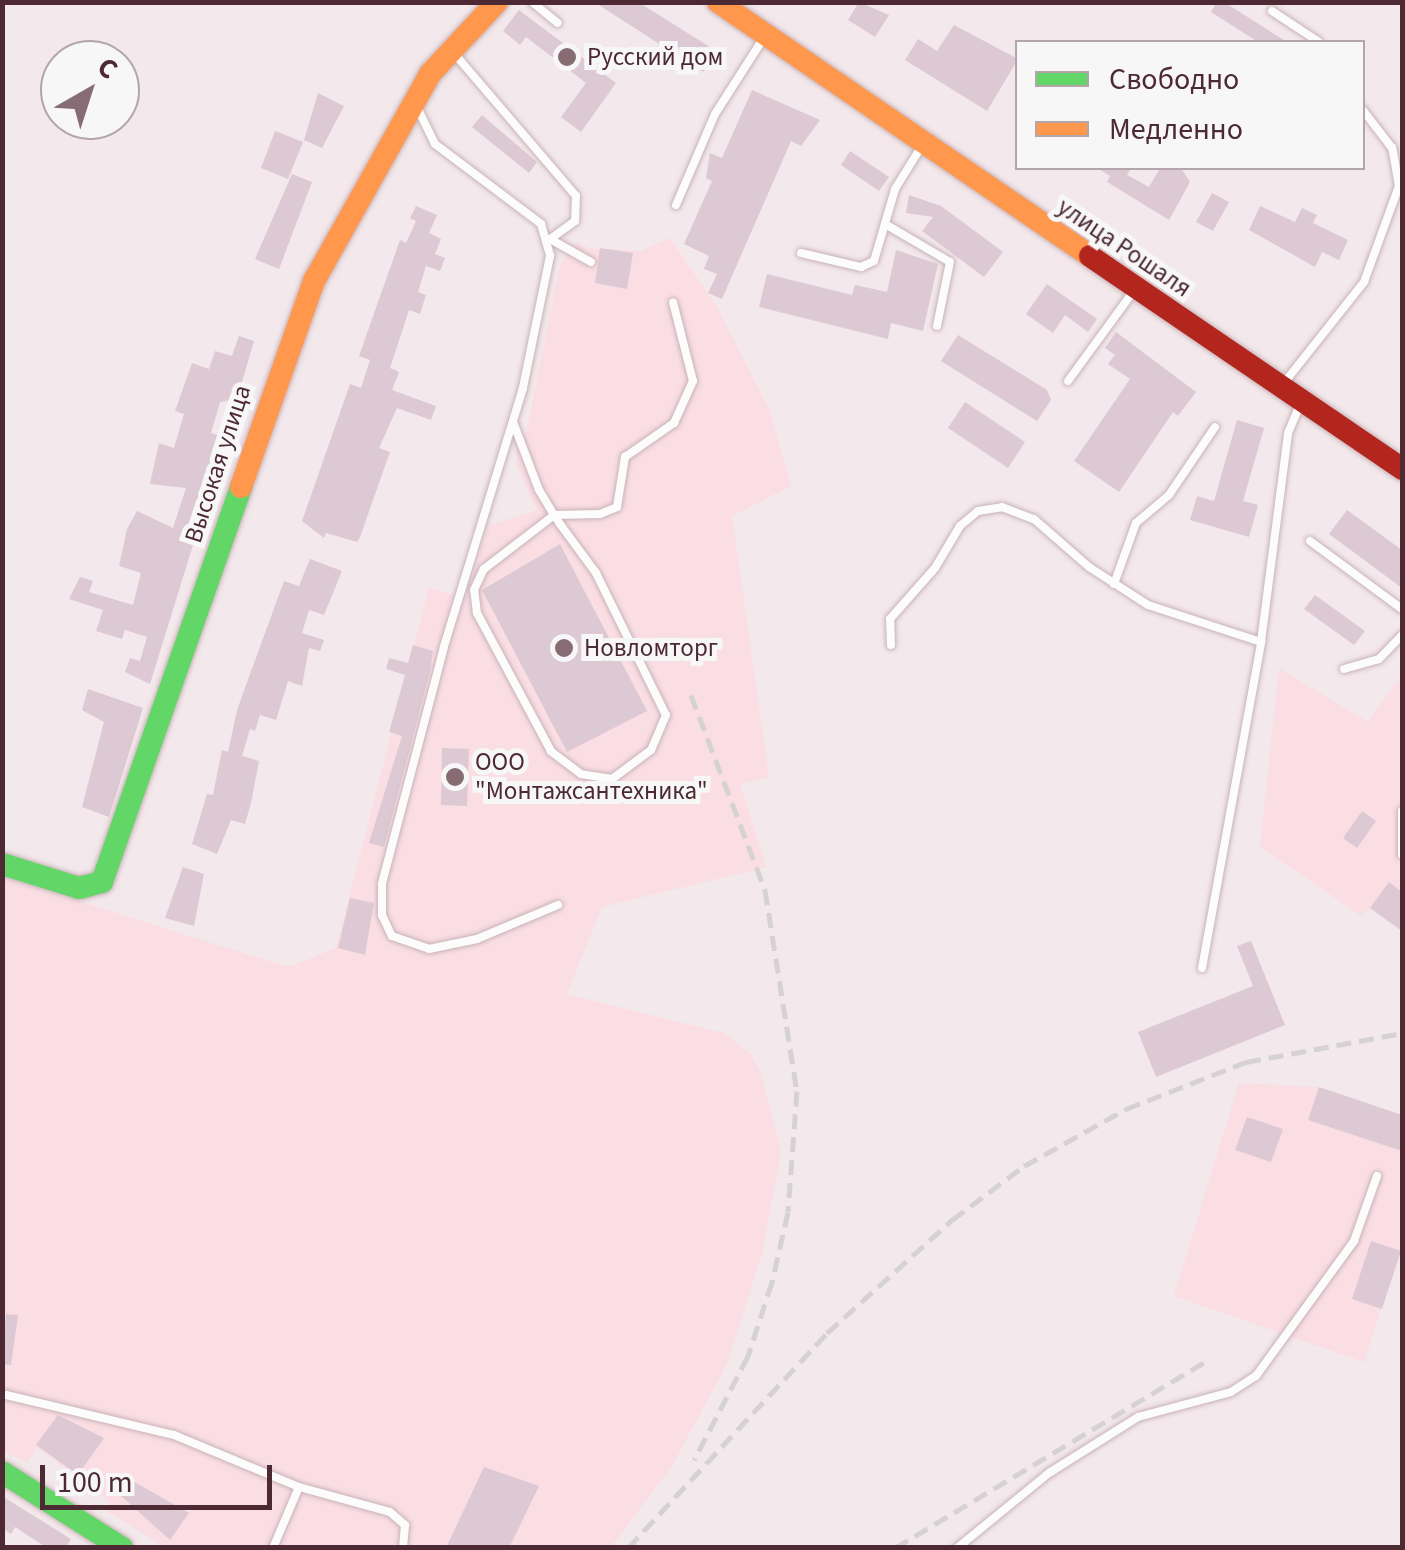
<!DOCTYPE html>
<meta charset="utf-8">
<style>
body{margin:0}
#map{position:relative;width:1405px;height:1550px;overflow:hidden;background:#f3e8eb;font-family:"Source Sans 3",sans-serif}
div>[style]{position:absolute}
.built>*{inset:0;background:#fadee4}
.building>*{inset:0;background:#ddc9d3}
.roads{filter:drop-shadow(0 0 2px #c8b3b8) drop-shadow(0 0 2px #c8b3b8)}
.lane>*{height:8px;margin:-4px;padding:0 4px;transform-origin:4px;border-radius:4px;background:#fdfcfc}
.fast>*{height:22px;margin:-11px;padding:0 11px;transform-origin:11px;border-radius:11px;background:#63d668}
.slow>*{height:22px;margin:-11px;padding:0 11px;transform-origin:11px;border-radius:11px;background:#ff974d}
.jam>*{height:22px;margin:-11px;padding:0 11px;transform-origin:11px;border-radius:11px;background:#b3261e}
.rail>*{height:5px;margin-top:-2.5px;transform-origin:0;background:repeating-linear-gradient(90deg,#d6d2d3 0 15px,transparent 0 23px)}
.dots>*{width:28px;height:28px;translate:-50% -50%;box-sizing:border-box;border:5px solid #f7f7f7;border-radius:50%}
span{translate:-50% -50%;white-space:nowrap;text-align:center;line-height:1.15;-webkit-text-stroke:10px #f7f7f7;paint-order:stroke}
.poi-label{font-size:25px;color:#4d2a33}
.left{translate:0 -50%;text-align:left}
.street-label{font-size:25px;color:#4d2a33}
.frame{position:absolute;inset:0;border:5px solid #4d2a33;pointer-events:none}
.legend{position:absolute;left:1015px;top:40px;width:350px;height:130px;box-sizing:border-box;background:#f7f7f7;border:2px solid #b3a5a9;margin:0;padding:12px 18px;list-style:none;font-size:30px;color:#4d2a33}
.legend li{display:flex;align-items:center;gap:20px;height:50px}
.legend b{width:50px;border:2px solid #b3a5a9}
.north{position:absolute;left:40px;top:40px;width:100px;height:100px;box-sizing:border-box;background:#f7f7f7;border:2px solid #b3a5a9;border-radius:50%;rotate:39deg;font-size:28px;font-weight:700;line-height:40px;text-align:center;color:#4d2a33}
.north::after{content:'';display:block;margin:auto;width:35px;height:45px;background:#876c73;clip-path:polygon(50% 0,100% 100%,50% 72%,0 100%)}
.scale{position:absolute;left:40px;top:1465px;width:232px;height:45px;box-sizing:border-box;border:5px solid #4d2a33;border-top:0;padding-left:12px;font-size:30px;line-height:35px;white-space:nowrap;color:#4d2a33;-webkit-text-stroke:8px #f7f7f7;paint-order:stroke}
</style>
<div id="map">
<div class="built">
<i style="clip-path:polygon(670px 238px,717px 307px,769px 409px,791px 486px,732px 516px,769px 777px,740px 784px,766px 867px,602px 907px,567px 994px,724px 1033px,750px 1053px,760px 1071px,781px 1151px,762px 1254px,727px 1364px,672px 1466px,611px 1547px,165px 1547px,105px 1510px,110px 1501px,37px 1448px,27px 1462px,3px 1452px,3px 877px,288px 967px,336px 948px,429px 588px,466px 598px,488px 526px,537px 510px,516px 463px,517px 444px,525px 439px,560px 265px,578px 241px,587px 248px,640px 251px)"></i>
<i style="clip-path:polygon(1279px 668px,1368px 722px,1402px 674px,1402px 931px,1371px 909px,1360px 915px,1260px 847px)"></i>
<i style="clip-path:polygon(1239px 1083px,1319px 1087px,1402px 1115px,1402px 1245px,1364px 1362px,1174px 1296px)"></i>
</div>
<div class="building">
<i style="clip-path:polygon(594px 2px,638px 2px,718px 52px,703px 72px)"></i>
<i style="clip-path:polygon(859px 2px,889px 15px,875px 37px,848px 20px)"></i>
<i style="clip-path:polygon(1217px 2px,1224px 2px,1287px 42px,1258px 42px,1211px 12px)"></i>
<i style="clip-path:polygon(519px 10px,616px 83px,581px 132px,561px 117px,586px 83px,526px 37px,520px 45px,503px 31px)"></i>
<i style="clip-path:polygon(954px 25px,1018px 59px,987px 111px,905px 60px,918px 39px,937px 51px)"></i>
<i style="clip-path:polygon(752px 90px,820px 120px,801px 146px,791px 141px,722px 299px,708px 293px,717px 274px,704px 269px,709px 256px,684px 244px,712px 181px,706px 178px,710px 153px,722px 158px)"></i>
<i style="clip-path:polygon(318px 93px,344px 106px,322px 148px,304px 140px)"></i>
<i style="clip-path:polygon(482px 115px,537px 162px,529px 173px,472px 127px)"></i>
<i style="clip-path:polygon(275px 131px,303px 142px,288px 179px,261px 168px)"></i>
<i style="clip-path:polygon(850px 151px,889px 177px,879px 191px,841px 165px)"></i>
<i style="clip-path:polygon(1097px 168px,1131px 168px,1127px 175px,1149px 187px,1160px 168px,1181px 168px,1190px 182px,1169px 220px,1107px 182px,1110px 176px)"></i>
<i style="clip-path:polygon(292px 174px,312px 182px,279px 269px,255px 259px)"></i>
<i style="clip-path:polygon(1212px 193px,1229px 202px,1213px 231px,1196px 222px)"></i>
<i style="clip-path:polygon(909px 195px,941px 206px,1003px 252px,984px 277px,922px 231px,933px 217px,906px 213px)"></i>
<i style="clip-path:polygon(416px 206px,437px 215px,429px 233px,441px 239px,435px 254px,445px 258px,440px 271px,426px 266px,418px 292px,426px 295px,420px 314px,409px 310px,390px 368px,399px 372px,392px 390px,436px 406px,431px 420px,397px 408px,379px 448px,390px 452px,360px 537px,357px 542px,326px 533px,324px 538px,302px 521px,350px 384px,361px 388px,370px 360px,359px 356px,400px 240px,406px 243px,416px 221px,410px 218px)"></i>
<i style="clip-path:polygon(1260px 206px,1295px 222px,1302px 208px,1317px 215px,1313px 223px,1348px 240px,1339px 260px,1322px 252px,1315px 267px,1249px 230px)"></i>
<i style="clip-path:polygon(600px 248px,633px 253px,627px 289px,595px 283px)"></i>
<i style="clip-path:polygon(896px 250px,938px 264px,923px 331px,891px 323px,888px 339px,759px 307px,767px 274px,852px 295px,855px 285px,887px 292px)"></i>
<i style="clip-path:polygon(1047px 284px,1097px 319px,1088px 332px,1065px 315px,1053px 333px,1026px 314px)"></i>
<i style="clip-path:polygon(1116px 332px,1196px 392px,1178px 416px,1173px 412px,1119px 492px,1074px 461px,1130px 379px,1108px 364px,1115px 355px,1105px 348px)"></i>
<i style="clip-path:polygon(958px 335px,1047px 390px,1051px 400px,1037px 421px,941px 361px)"></i>
<i style="clip-path:polygon(239px 336px,254px 341px,237px 399px,220px 402px,211px 433px,226px 438px,150px 684px,125px 672px,130px 658px,140px 661px,147px 637px,125px 630px,122px 639px,96px 631px,103px 610px,69px 599px,80px 577px,93px 581px,89px 592px,133px 605px,141px 573px,119px 566px,127px 529px,137px 511px,173px 528px,186px 488px,150px 484px,159px 443px,174px 448px,184px 414px,175px 411px,192px 363px,209px 369px,215px 351px,232px 356px)"></i>
<i style="clip-path:polygon(965px 402px,1025px 442px,1008px 468px,948px 428px)"></i>
<i style="clip-path:polygon(1237px 420px,1264px 428px,1243px 501px,1258px 505px,1249px 537px,1190px 520px,1197px 496px,1214px 501px)"></i>
<i style="clip-path:polygon(1347px 510px,1402px 550px,1402px 588px,1329px 534px)"></i>
<i style="clip-path:polygon(560px 544px,647px 711px,567px 752px,482px 590px)"></i>
<i style="clip-path:polygon(310px 559px,342px 571px,324px 615px,309px 610px,302px 633px,324px 640px,320px 651px,309px 648px,302px 686px,288px 681px,276px 720px,260px 715px,255px 731px,250px 729px,242px 756px,259px 761px,251px 803px,245px 824px,231px 820px,217px 854px,192px 844px,207px 794px,213px 795px,222px 750px,228px 752px,237px 710px,284px 581px,299px 586px)"></i>
<i style="clip-path:polygon(1315px 595px,1365px 631px,1354px 645px,1304px 609px)"></i>
<i style="clip-path:polygon(413px 645px,433px 651px,430px 671px,384px 847px,369px 843px,402px 736px,389px 732px,405px 675px,386px 669px,389px 658px,408px 663px)"></i>
<i style="clip-path:polygon(88px 689px,143px 708px,109px 817px,82px 807px,104px 722px,82px 710px)"></i>
<i style="clip-path:polygon(442px 748px,469px 749px,467px 806px,441px 805px)"></i>
<i style="clip-path:polygon(1362px 811px,1376px 821px,1357px 848px,1343px 838px)"></i>
<i style="clip-path:polygon(183px 867px,204px 874px,194px 926px,165px 918px)"></i>
<i style="clip-path:polygon(1389px 882px,1402px 892px,1402px 931px,1370px 908px)"></i>
<i style="clip-path:polygon(350px 898px,374px 903px,365px 955px,338px 948px)"></i>
<i style="clip-path:polygon(1251px 941px,1285px 1025px,1156px 1077px,1138px 1032px,1253px 986px,1237px 946px)"></i>
<i style="clip-path:polygon(1319px 1087px,1402px 1115px,1402px 1151px,1308px 1120px)"></i>
<i style="clip-path:polygon(1247px 1117px,1283px 1129px,1271px 1162px,1235px 1150px)"></i>
<i style="clip-path:polygon(1371px 1241px,1401px 1251px,1382px 1309px,1352px 1299px)"></i>
<i style="clip-path:polygon(6px 1314px,18px 1315px,11px 1365px,2px 1364px)"></i>
<i style="clip-path:polygon(58px 1415px,104px 1438px,78px 1475px,36px 1445px)"></i>
<i style="clip-path:polygon(484px 1467px,539px 1486px,509px 1548px,446px 1548px)"></i>
<i style="clip-path:polygon(131px 1480px,189px 1513px,170px 1540px,120px 1495px)"></i>
<i style="clip-path:polygon(2px 1496px,71px 1539px,66px 1548px,47px 1548px,15px 1527px,11px 1534px,2px 1528px)"></i>
</div>
<div class="roads">
<div class="lane">
<i style="left:532px;top:2px;width:33px;rotate:39deg"></i>
<i style="left:1272px;top:11px;width:56px;rotate:33.4deg"></i>
<i style="left:453px;top:52px;width:189px;rotate:49.5deg"></i>
<i style="left:576px;top:196px;width:25px;rotate:92deg"></i>
<i style="left:575px;top:221px;width:31px;rotate:144deg"></i>
<i style="left:550px;top:239px;width:47px;rotate:29.3deg"></i>
<i style="left:417px;top:107px;width:41px;rotate:64.1deg"></i>
<i style="left:435px;top:144px;width:133px;rotate:37deg"></i>
<i style="left:541px;top:224px;width:33px;rotate:74deg"></i>
<i style="left:550px;top:256px;width:135px;rotate:101.6deg"></i>
<i style="left:523px;top:388px;width:271px;rotate:107deg"></i>
<i style="left:444px;top:647px;width:245px;rotate:104.7deg"></i>
<i style="left:382px;top:884px;width:31px;rotate:90deg"></i>
<i style="left:382px;top:915px;width:23px;rotate:65deg"></i>
<i style="left:392px;top:936px;width:39px;rotate:19deg"></i>
<i style="left:429px;top:949px;width:49px;rotate:-11.8deg"></i>
<i style="left:477px;top:939px;width:88px;rotate:-22.8deg"></i>
<i style="left:676px;top:205px;width:99px;rotate:-66.8deg"></i>
<i style="left:715px;top:114px;width:89px;rotate:-57.4deg"></i>
<i style="left:885px;top:224px;width:75px;rotate:30.3deg"></i>
<i style="left:950px;top:262px;width:65px;rotate:101.5deg"></i>
<i style="left:801px;top:253px;width:62px;rotate:13.1deg"></i>
<i style="left:861px;top:267px;width:14px;rotate:-25deg"></i>
<i style="left:874px;top:261px;width:75px;rotate:-73.7deg"></i>
<i style="left:895px;top:189px;width:53px;rotate:-58.1deg"></i>
<i style="left:1068px;top:381px;width:110px;rotate:-53.9deg"></i>
<i style="left:1284px;top:383px;width:129px;rotate:-51.6deg"></i>
<i style="left:1364px;top:282px;width:102px;rotate:-70deg"></i>
<i style="left:1399px;top:186px;width:39px;rotate:-100deg"></i>
<i style="left:1392px;top:148px;width:49px;rotate:-127.6deg"></i>
<i style="left:513px;top:422px;width:73px;rotate:69.1deg"></i>
<i style="left:539px;top:490px;width:29px;rotate:59deg"></i>
<i style="left:554px;top:515px;width:11px;rotate:56deg"></i>
<i style="left:560px;top:524px;width:61px;rotate:53.7deg"></i>
<i style="left:596px;top:573px;width:158px;rotate:63.8deg"></i>
<i style="left:666px;top:715px;width:38px;rotate:113deg"></i>
<i style="left:651px;top:750px;width:49px;rotate:143.4deg"></i>
<i style="left:612px;top:779px;width:31px;rotate:-171deg"></i>
<i style="left:581px;top:774px;width:38px;rotate:-143deg"></i>
<i style="left:551px;top:751px;width:157px;rotate:-118.2deg"></i>
<i style="left:477px;top:613px;width:23px;rotate:-97deg"></i>
<i style="left:474px;top:590px;width:23px;rotate:-65deg"></i>
<i style="left:484px;top:569px;width:88px;rotate:-37.6deg"></i>
<i style="left:554px;top:515px;width:46px;rotate:-1.2deg"></i>
<i style="left:600px;top:514px;width:18px;rotate:-22deg"></i>
<i style="left:617px;top:507px;width:51px;rotate:-80.9deg"></i>
<i style="left:625px;top:457px;width:60px;rotate:-34.8deg"></i>
<i style="left:674px;top:423px;width:46px;rotate:-65.7deg"></i>
<i style="left:693px;top:381px;width:81px;rotate:-104.2deg"></i>
<i style="left:1310px;top:541px;width:114px;rotate:36.5deg"></i>
<i style="left:1114px;top:584px;width:65px;rotate:-70.2deg"></i>
<i style="left:1136px;top:523px;width:43px;rotate:-40.3deg"></i>
<i style="left:1169px;top:495px;width:82px;rotate:-55.9deg"></i>
<i style="left:891px;top:645px;width:26px;rotate:-92deg"></i>
<i style="left:890px;top:619px;width:68px;rotate:-48.6deg"></i>
<i style="left:935px;top:568px;width:49px;rotate:-59.2deg"></i>
<i style="left:960px;top:526px;width:23px;rotate:-40deg"></i>
<i style="left:978px;top:511px;width:24px;rotate:-9deg"></i>
<i style="left:1002px;top:507px;width:34px;rotate:21deg"></i>
<i style="left:1034px;top:519px;width:73px;rotate:41.1deg"></i>
<i style="left:1089px;top:567px;width:70px;rotate:32.8deg"></i>
<i style="left:1148px;top:605px;width:119px;rotate:18.1deg"></i>
<i style="left:1344px;top:669px;width:36px;rotate:-16deg"></i>
<i style="left:1379px;top:659px;width:33px;rotate:-46deg"></i>
<i style="left:1402px;top:811px;width:44px;rotate:90deg"></i>
<i style="left:1202px;top:968px;width:331px;rotate:-79.7deg"></i>
<i style="left:1261px;top:642px;width:211px;rotate:-82.6deg"></i>
<i style="left:1288px;top:433px;width:30px;rotate:-67deg"></i>
<i style="left:2px;top:1394px;width:177px;rotate:13.4deg"></i>
<i style="left:174px;top:1435px;width:135px;rotate:22.6deg"></i>
<i style="left:299px;top:1487px;width:94px;rotate:15.4deg"></i>
<i style="left:390px;top:1512px;width:20px;rotate:41deg"></i>
<i style="left:405px;top:1525px;width:23px;rotate:95deg"></i>
<i style="left:273px;top:1548px;width:66px;rotate:-66.9deg"></i>
<i style="left:957px;top:1548px;width:119px;rotate:-39.2deg"></i>
<i style="left:1049px;top:1473px;width:105px;rotate:-32.2deg"></i>
<i style="left:1138px;top:1417px;width:96px;rotate:-15deg"></i>
<i style="left:1231px;top:1392px;width:30px;rotate:-33deg"></i>
<i style="left:1256px;top:1376px;width:167px;rotate:-54deg"></i>
<i style="left:1354px;top:1241px;width:69px;rotate:-70.5deg"></i>
</div>
<div class="fast">
<i style="left:2px;top:864px;width:81px;rotate:17.3deg"></i>
<i style="left:79px;top:888px;width:24px;rotate:-15deg"></i>
<i style="left:102px;top:882px;width:419px;rotate:-70.6deg"></i>
<i style="left:2px;top:1472px;width:142px;rotate:32.3deg"></i>
</div>
<div class="slow">
<i style="left:718px;top:2px;width:450px;rotate:34.3deg"></i>
<i style="left:241px;top:487px;width:219px;rotate:-70.5deg"></i>
<i style="left:314px;top:281px;width:237px;rotate:-60.7deg"></i>
<i style="left:430px;top:74px;width:98px;rotate:-47.1deg"></i>
</div>
<div class="jam">
<i style="left:1090px;top:256px;width:378px;rotate:34.3deg"></i>
</div>
</div>
<div class="rail">
<i style="left:691px;top:695px;width:209px;rotate:69.2deg"></i>
<i style="left:765px;top:890px;width:204px;rotate:81deg"></i>
<i style="left:797px;top:1091px;width:121px;rotate:94.3deg"></i>
<i style="left:788px;top:1212px;width:72px;rotate:102.9deg"></i>
<i style="left:772px;top:1282px;width:78px;rotate:108deg"></i>
<i style="left:748px;top:1356px;width:117px;rotate:117.4deg"></i>
<i style="left:628px;top:1548px;width:293px;rotate:-47.2deg"></i>
<i style="left:827px;top:1333px;width:169px;rotate:-42.1deg"></i>
<i style="left:952px;top:1220px;width:90px;rotate:-36.9deg"></i>
<i style="left:1024px;top:1166px;width:117px;rotate:-29.2deg"></i>
<i style="left:1126px;top:1109px;width:129px;rotate:-21.4deg"></i>
<i style="left:1246px;top:1062px;width:159px;rotate:-10.5deg"></i>
<i style="left:895px;top:1548px;width:362px;rotate:-31deg"></i>
</div>
<div class="dots">
<i style="left:567px;top:57px;background:#876c73"></i>
<i style="left:564px;top:648px;background:#876c73"></i>
<i style="left:455px;top:777px;background:#876c73"></i>
</div>
<div class="poi-label">
<span class="left" style="left:587px;top:57px">Русский дом</span>
<span class="left" style="left:584px;top:648px">Новломторг</span>
<span class="left" style="left:475px;top:777px">ООО<br>"Монтажсантехника"</span>
</div>
<div class="street-label">
<span style="left:1124px;top:248px;rotate:34deg">улица Рошаля</span>
<span style="left:218px;top:464px;rotate:-72deg">Высокая улица</span>
</div>
<div class="frame"></div>
<ul class="legend">
<li><b style="height:12px;background:#63d668"></b>Свободно</li>
<li><b style="height:12px;background:#ff974d"></b>Медленно</li>
</ul>
<div class="north">С</div>
<div class="scale">100 m</div>
</div>
